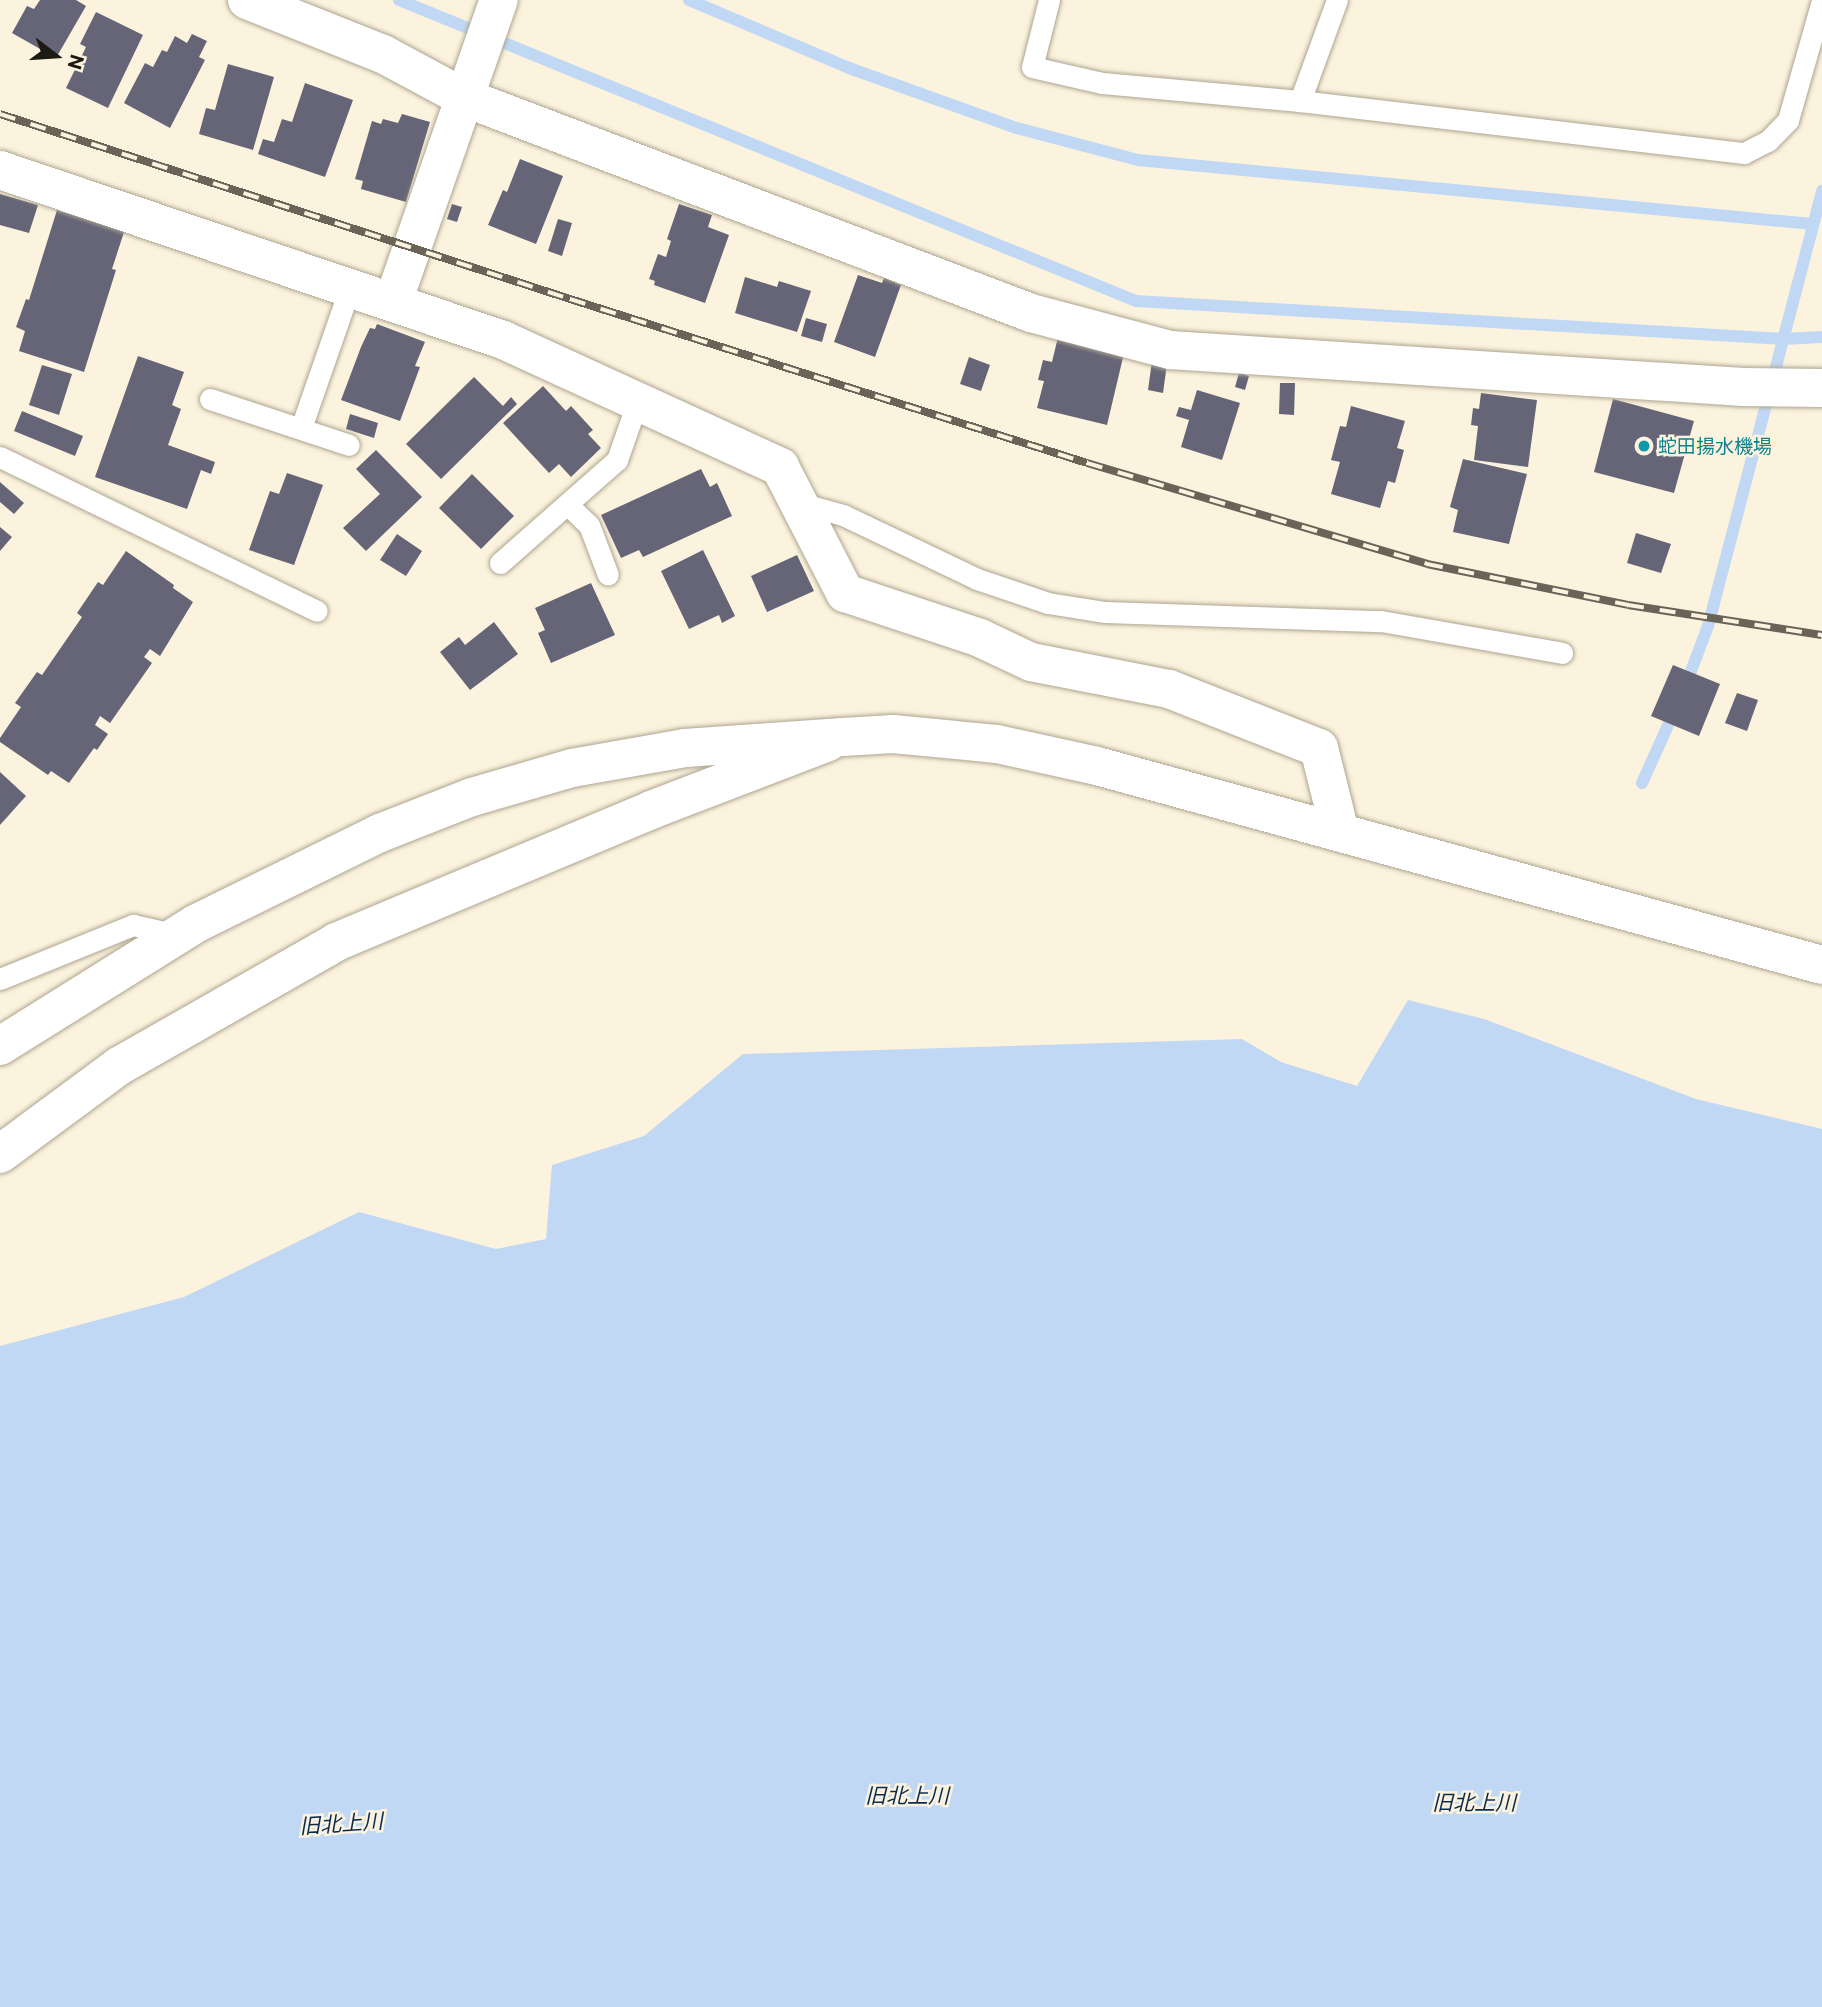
<!DOCTYPE html>
<meta charset="utf-8">
<style>
body{margin:0}
#map{position:relative;width:1822px;height:2007px;overflow:hidden;background:#fcf3de;font-family:Commissioner,"Noto Sans JP",sans-serif}
div>[style]{position:absolute}
.water>*{inset:0;background:#c1d8f5}
.stream>*{height:12px;margin:-6px;padding:0 6px;transform-origin:6px;border-radius:6px;background:#c1d8f5}
.building>*{inset:0;background:#666477}
.roads{filter:drop-shadow(0 0 2px #ada591) drop-shadow(0 0 2px #ada591)}
.lane>*{height:21px;margin:-10.5px;padding:0 10.5px;transform-origin:10.5px;border-radius:10.5px;background:#fff}
.street>*{height:38px;margin:-19px;padding:0 19px;transform-origin:19px;border-radius:19px;background:#fff}
.secondary>*{height:38px;margin:-19px;padding:0 19px;transform-origin:19px;border-radius:19px;background:#fff}
.rail>*{height:8px;margin-top:-4px;transform-origin:0;background:repeating-linear-gradient(90deg,#fcf3de 0 16px,#696358 0 32px);box-sizing:border-box;border-block:2px solid #696358}
.dots>*{width:19px;height:19px;translate:-50% -50%;box-sizing:border-box;border:4px solid #fcf3de;border-radius:50%}
span{translate:-50% -50%;white-space:nowrap;text-align:center;line-height:1.15;-webkit-text-stroke:5px #fcf3de;paint-order:stroke}
.culture-label{font-size:19px;color:#0d838f}
.left{translate:0 -50%;text-align:left}
.water-label{font-size:21px;color:#092b50;font-style:italic}
.north{position:absolute;left:21px;top:21px;width:70px;height:70px;-webkit-text-stroke:5px #fcf3de;paint-order:stroke;rotate:107deg;font-size:19px;font-weight:700;line-height:28px;text-align:center;color:#1d1a13}
.north::after{content:'';display:block;margin:auto;width:24px;height:32px;background:#1d1a13;clip-path:polygon(50% 0,100% 100%,50% 72%,0 100%)}
</style>
<div id="map">
<div class="water">
<i style="clip-path:polygon(1408px 1000px,1484px 1019px,1696px 1099px,1822px 1129px,1822px 2007px,0 2007px,0 1346px,184px 1297px,359px 1212px,496px 1249px,546px 1239px,552px 1165px,644px 1136px,743px 1054px,1242px 1039px,1281px 1062px,1357px 1086px)"></i>
</div>
<div class="stream">
<i style="left:399px;top:0;width:796px;rotate:22.22deg"></i>
<i style="left:1136px;top:301px;width:649px;rotate:3.36deg"></i>
<i style="left:1784px;top:339px;width:38px;rotate:-3deg"></i>
<i style="left:689px;top:0;width:174px;rotate:23deg"></i>
<i style="left:849px;top:68px;width:178px;rotate:19.7deg"></i>
<i style="left:1017px;top:128px;width:125px;rotate:14.8deg"></i>
<i style="left:1138px;top:160px;width:678px;rotate:5.42deg"></i>
<i style="left:1685px;top:687px;width:65px;rotate:-69.3deg"></i>
<i style="left:1708px;top:626px;width:450px;rotate:-75.3deg"></i>
<i style="left:1642px;top:783px;width:80px;rotate:-65.7deg"></i>
</div>
<div class="building">
<i style="clip-path:polygon(40px 0,76px 0,86px 6px,56px 58px,12px 33px,27px 6px,34px 9px)"></i>
<i style="clip-path:polygon(96px 12px,143px 35px,108px 108px,66px 88px,86px 47px,80px 44px)"></i>
<i style="clip-path:polygon(192px 34px,207px 41px,199px 57px,205px 60px,170px 128px,124px 103px,145px 63px,153px 67px,162px 50px,167px 52px,175px 36px,187px 43px)"></i>
<i style="clip-path:polygon(228px 64px,274px 77px,253px 150px,199px 134px,206px 108px,215px 110px)"></i>
<i style="clip-path:polygon(305px 83px,353px 100px,325px 177px,258px 154px,263px 139px,274px 142px,282px 119px,292px 122px)"></i>
<i style="clip-path:polygon(402px 114px,430px 122px,406px 202px,361px 189px,363px 181px,355px 179px,372px 121px,381px 124px,383px 119px,398px 123px)"></i>
<i style="clip-path:polygon(520px 159px,563px 176px,536px 244px,488px 225px,503px 190px,507px 192px)"></i>
<i style="clip-path:polygon(0 194px,38px 205px,29px 233px,0 225px)"></i>
<i style="clip-path:polygon(452px 204px,462px 207px,457px 222px,447px 219px)"></i>
<i style="clip-path:polygon(679px 204px,712px 215px,708px 227px,729px 235px,705px 303px,654px 285px,655px 281px,649px 279px,658px 254px,666px 257px,671px 241px,667px 239px)"></i>
<i style="clip-path:polygon(57px 210px,124px 232px,112px 269px,116px 270px,84px 372px,19px 351px,25px 331px,16px 327px,26px 299px,29px 300px)"></i>
<i style="clip-path:polygon(558px 219px,572px 223px,562px 256px,548px 251px)"></i>
<i style="clip-path:polygon(858px 275px,882px 283px,884px 278px,901px 285px,875px 357px,834px 342px)"></i>
<i style="clip-path:polygon(745px 277px,777px 287px,779px 281px,811px 291px,797px 332px,735px 313px)"></i>
<i style="clip-path:polygon(806px 318px,827px 324px,822px 342px,801px 336px)"></i>
<i style="clip-path:polygon(377px 324px,425px 342px,415px 366px,420px 367px,400px 421px,341px 400px,361px 347px,370px 328px,375px 329px)"></i>
<i style="clip-path:polygon(1059px 333px,1125px 349px,1107px 425px,1037px 408px,1044px 381px,1038px 380px,1043px 360px,1052px 362px)"></i>
<i style="clip-path:polygon(138px 356px,184px 372px,172px 405px,181px 409px,168px 445px,215px 462px,211px 474px,201px 470px,187px 509px,95px 477px)"></i>
<i style="clip-path:polygon(969px 357px,990px 365px,981px 391px,960px 384px)"></i>
<i style="clip-path:polygon(1152px 361px,1167px 364px,1163px 393px,1148px 390px)"></i>
<i style="clip-path:polygon(42px 365px,72px 374px,59px 415px,29px 405px)"></i>
<i style="clip-path:polygon(1239px 373px,1249px 376px,1245px 390px,1235px 387px)"></i>
<i style="clip-path:polygon(474px 377px,503px 406px,511px 397px,517px 404px,441px 479px,406px 444px)"></i>
<i style="clip-path:polygon(1280px 383px,1295px 383px,1294px 415px,1279px 414px)"></i>
<i style="clip-path:polygon(543px 386px,566px 411px,571px 406px,593px 430px,588px 434px,601px 448px,571px 477px,559px 464px,549px 473px,503px 423px)"></i>
<i style="clip-path:polygon(1197px 390px,1240px 403px,1222px 460px,1181px 447px,1189px 420px,1176px 416px,1179px 407px,1191px 410px)"></i>
<i style="clip-path:polygon(1481px 393px,1537px 400px,1528px 467px,1474px 460px,1478px 426px,1471px 425px,1473px 408px,1479px 409px)"></i>
<i style="clip-path:polygon(1613px 399px,1694px 421px,1674px 493px,1594px 472px)"></i>
<i style="clip-path:polygon(1351px 406px,1405px 421px,1397px 448px,1404px 450px,1395px 483px,1388px 481px,1380px 508px,1331px 494px,1340px 462px,1331px 460px,1340px 426px,1346px 427px)"></i>
<i style="clip-path:polygon(22px 411px,83px 436px,75px 456px,14px 431px)"></i>
<i style="clip-path:polygon(350px 414px,378px 423px,374px 438px,346px 429px)"></i>
<i style="clip-path:polygon(376px 450px,422px 497px,366px 551px,343px 528px,380px 494px,356px 469px)"></i>
<i style="clip-path:polygon(1463px 459px,1527px 474px,1509px 544px,1453px 532px,1458px 510px,1450px 507px)"></i>
<i style="clip-path:polygon(701px 469px,710px 487px,717px 483px,732px 516px,643px 557px,639px 550px,621px 558px,601px 515px)"></i>
<i style="clip-path:polygon(287px 473px,323px 485px,294px 565px,249px 550px,270px 491px,279px 494px)"></i>
<i style="clip-path:polygon(472px 474px,514px 516px,481px 549px,439px 508px)"></i>
<i style="clip-path:polygon(0 482px,24px 503px,14px 514px,0 502px)"></i>
<i style="clip-path:polygon(0 527px,12px 537px,0 551px)"></i>
<i style="clip-path:polygon(1636px 533px,1671px 544px,1661px 573px,1627px 563px)"></i>
<i style="clip-path:polygon(397px 534px,422px 551px,406px 576px,380px 560px)"></i>
<i style="clip-path:polygon(703px 550px,735px 616px,722px 623px,719px 615px,689px 629px,661px 571px)"></i>
<i style="clip-path:polygon(126px 551px,174px 585px,173px 588px,193px 602px,160px 656px,150px 649px,144px 657px,152px 663px,110px 723px,100px 716px,95px 725px,108px 734px,97px 750px,94px 748px,69px 783px,51px 771px,48px 775px,0 742px,0 738px,21px 707px,15px 703px,37px 672px,42px 675px,82px 617px,77px 613px,98px 582px,103px 585px)"></i>
<i style="clip-path:polygon(797px 555px,814px 591px,767px 612px,751px 576px)"></i>
<i style="clip-path:polygon(591px 583px,615px 635px,551px 663px,538px 633px,545px 630px,535px 608px)"></i>
<i style="clip-path:polygon(494px 622px,518px 654px,470px 690px,440px 652px,459px 637px,465px 645px)"></i>
<i style="clip-path:polygon(1673px 665px,1720px 684px,1699px 736px,1651px 716px)"></i>
<i style="clip-path:polygon(1737px 693px,1758px 700px,1747px 731px,1725px 723px)"></i>
<i style="clip-path:polygon(0 772px,26px 796px,0 825px)"></i>
</div>
<div class="roads">
<div class="lane">
<i style="left:1049px;top:0;width:69px;rotate:104.2deg"></i>
<i style="left:1032px;top:67px;width:72px;rotate:12.9deg"></i>
<i style="left:1102px;top:83px;width:199px;rotate:5.2deg"></i>
<i style="left:1300px;top:101px;width:447px;rotate:6.7deg"></i>
<i style="left:1744px;top:153px;width:27px;rotate:-27deg"></i>
<i style="left:1768px;top:141px;width:29px;rotate:-46deg"></i>
<i style="left:1788px;top:120px;width:124px;rotate:-74.1deg"></i>
<i style="left:1300px;top:101px;width:108px;rotate:-69.9deg"></i>
<i style="left:210px;top:399px;width:146px;rotate:18.3deg"></i>
<i style="left:301px;top:428px;width:149px;rotate:-70.8deg"></i>
<i style="left:0;top:457px;width:352px;rotate:25.9deg"></i>
<i style="left:800px;top:503px;width:45px;rotate:15.6deg"></i>
<i style="left:843px;top:515px;width:148px;rotate:25.5deg"></i>
<i style="left:977px;top:579px;width:75px;rotate:18.7deg"></i>
<i style="left:1048px;top:603px;width:58px;rotate:9deg"></i>
<i style="left:1105px;top:612px;width:276px;rotate:1.9deg"></i>
<i style="left:1381px;top:621px;width:184px;rotate:10deg"></i>
<i style="left:567px;top:504px;width:30px;rotate:44deg"></i>
<i style="left:589px;top:525px;width:53px;rotate:69.2deg"></i>
<i style="left:500px;top:563px;width:156px;rotate:-41.4deg"></i>
<i style="left:617px;top:460px;width:60px;rotate:-70.7deg"></i>
<i style="left:0;top:979px;width:144px;rotate:-22.1deg"></i>
<i style="left:133px;top:925px;width:46px;rotate:12.5deg"></i>
</div>
<div class="street">
<i style="left:247px;top:0;width:146px;rotate:21.7deg"></i>
<i style="left:383px;top:54px;width:91px;rotate:28.3deg"></i>
<i style="left:463px;top:97px;width:608px;rotate:20.82deg"></i>
<i style="left:1031px;top:313px;width:144px;rotate:14.9deg"></i>
<i style="left:1170px;top:350px;width:574px;rotate:3.69deg"></i>
<i style="left:1743px;top:387px;width:79px;rotate:0.7deg"></i>
<i style="left:0;top:170px;width:531px;rotate:18.67deg"></i>
<i style="left:503px;top:340px;width:305px;rotate:24.6deg"></i>
<i style="left:780px;top:467px;width:142px;rotate:62.7deg"></i>
<i style="left:845px;top:593px;width:142px;rotate:18.4deg"></i>
<i style="left:980px;top:638px;width:56px;rotate:25.2deg"></i>
<i style="left:1031px;top:662px;width:141px;rotate:11.1deg"></i>
<i style="left:1169px;top:689px;width:161px;rotate:21.5deg"></i>
<i style="left:1319px;top:748px;width:87px;rotate:76deg"></i>
<i style="left:393px;top:302px;width:320px;rotate:-70.7deg"></i>
<i style="left:0;top:1154px;width:148px;rotate:-36.5deg"></i>
<i style="left:119px;top:1066px;width:250px;rotate:-29.7deg"></i>
<i style="left:336px;top:942px;width:342px;rotate:-22.7deg"></i>
<i style="left:651px;top:810px;width:190px;rotate:-21deg"></i>
</div>
<div class="secondary">
<i style="left:0;top:1046px;width:230px;rotate:-32deg"></i>
<i style="left:195px;top:924px;width:206px;rotate:-26.2deg"></i>
<i style="left:380px;top:833px;width:99px;rotate:-21.4deg"></i>
<i style="left:472px;top:797px;width:104px;rotate:-16.2deg"></i>
<i style="left:572px;top:768px;width:115px;rotate:-10deg"></i>
<i style="left:685px;top:748px;width:158px;rotate:-4deg"></i>
<i style="left:843px;top:737px;width:50px;rotate:-3.4deg"></i>
<i style="left:893px;top:734px;width:104px;rotate:5.5deg"></i>
<i style="left:997px;top:744px;width:102px;rotate:12.4deg"></i>
<i style="left:1097px;top:766px;width:752px;rotate:15.35deg"></i>
</div>
</div>
<div class="rail">
<i style="left:0;top:114px;width:599px;rotate:17.98deg"></i>
<i style="left:570px;top:299px;width:542px;rotate:17.6deg"></i>
<i style="left:1087px;top:463px;width:355px;rotate:16.5deg"></i>
<i style="left:1427px;top:564px;width:205px;rotate:11.5deg"></i>
<i style="left:1628px;top:605px;width:196px;rotate:8.8deg"></i>
</div>
<div class="dots">
<i style="left:1644px;top:446px;background:#0f9aa8"></i>
</div>
<div class="culture-label">
<span class="left" style="left:1658px;top:446px">蛇田揚水機場</span>
</div>
<div class="water-label">
<span style="left:907px;top:1795px">旧北上川</span>
<span style="left:1474px;top:1802px">旧北上川</span>
<span style="left:341px;top:1823px;rotate:-4deg">旧北上川</span>
</div>
<div class="north">N</div>
</div>
